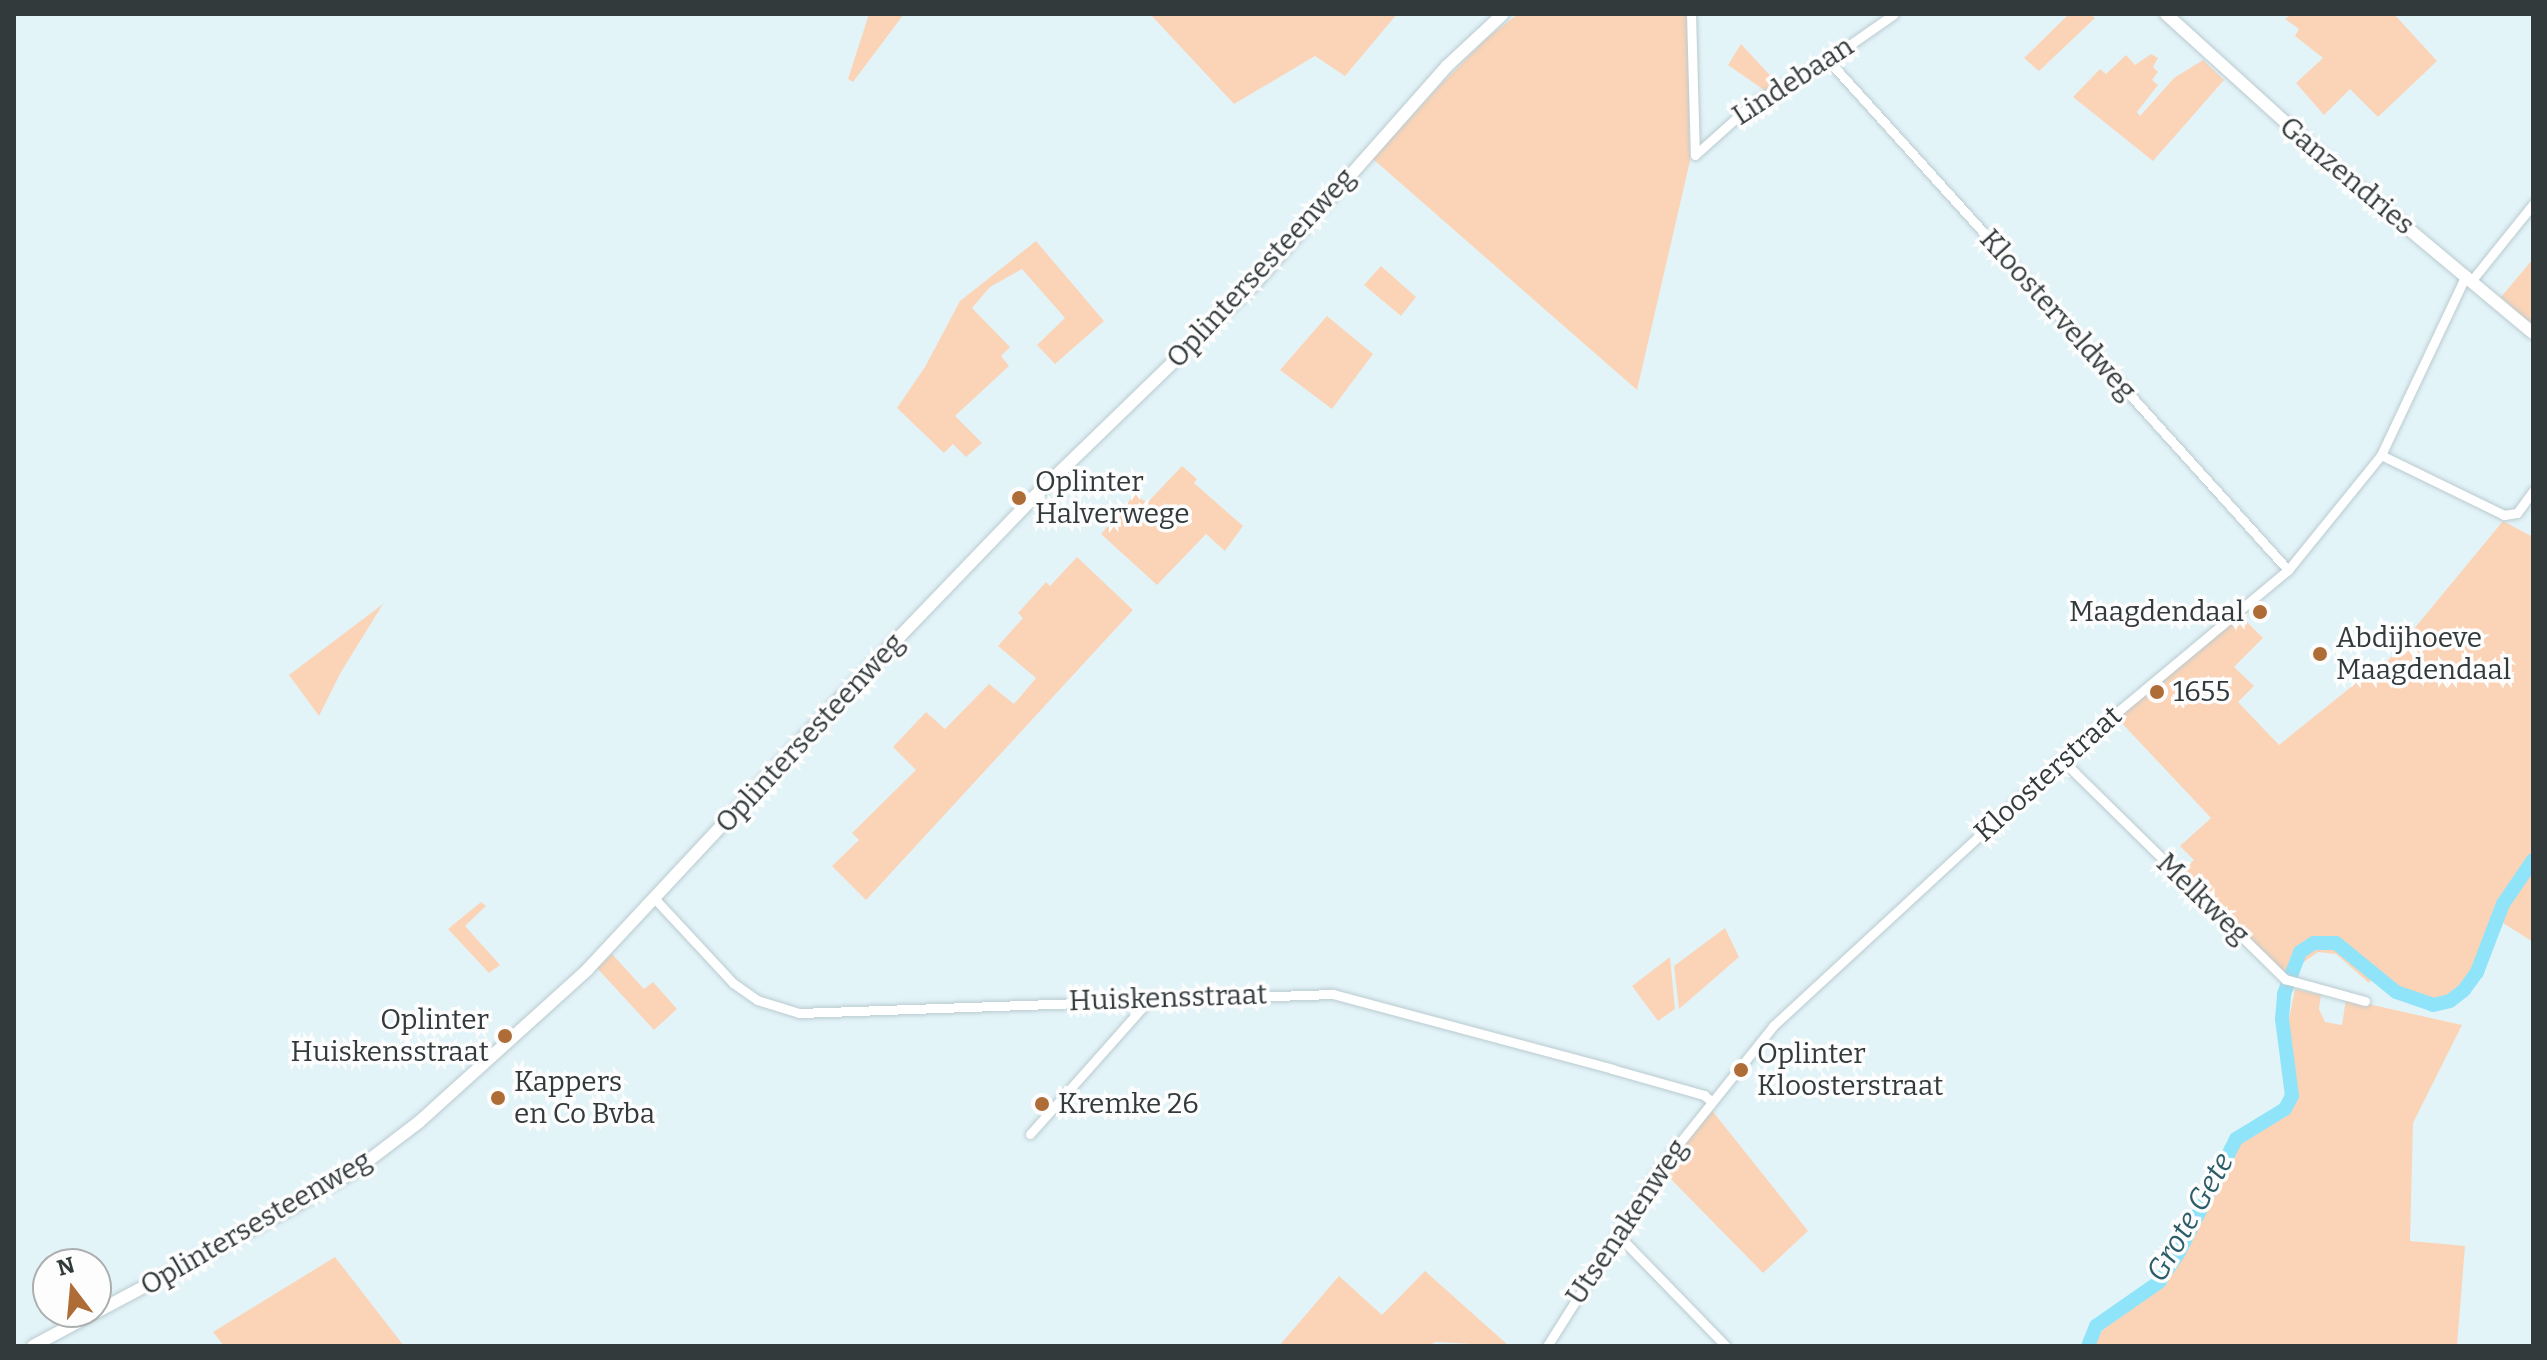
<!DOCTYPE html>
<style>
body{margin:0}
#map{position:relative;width:2547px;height:1360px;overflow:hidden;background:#e3f4f9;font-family:Bitter,serif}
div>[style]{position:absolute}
.green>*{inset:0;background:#fbd4b7}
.river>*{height:14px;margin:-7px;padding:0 7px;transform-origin:7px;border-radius:7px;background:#90e4fa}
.roads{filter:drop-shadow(0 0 2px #bacbcf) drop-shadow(0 0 2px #bacbcf)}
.street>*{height:9px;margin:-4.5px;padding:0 4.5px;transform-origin:4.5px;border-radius:4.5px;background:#fff}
.secondary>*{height:12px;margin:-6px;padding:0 6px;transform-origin:6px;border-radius:6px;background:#fff}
.dots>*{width:22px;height:22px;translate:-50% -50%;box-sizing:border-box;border:4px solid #fdfdfd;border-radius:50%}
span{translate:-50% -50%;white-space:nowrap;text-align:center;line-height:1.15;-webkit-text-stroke:7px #fdfdfd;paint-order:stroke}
.street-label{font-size:28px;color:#333a3c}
.poi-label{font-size:28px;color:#333a3c}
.left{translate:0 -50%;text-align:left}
.right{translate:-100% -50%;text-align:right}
.water-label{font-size:30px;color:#2e5d6a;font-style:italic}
.frame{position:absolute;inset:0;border:16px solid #333a3c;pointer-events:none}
.north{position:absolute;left:32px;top:1248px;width:80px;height:80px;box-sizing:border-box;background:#fdfdfd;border:2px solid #acafb0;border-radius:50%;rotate:344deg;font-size:22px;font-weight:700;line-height:32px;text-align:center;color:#333a3c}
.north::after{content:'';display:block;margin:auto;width:28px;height:36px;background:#ae6d37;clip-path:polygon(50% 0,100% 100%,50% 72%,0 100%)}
</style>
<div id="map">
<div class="green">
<i style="clip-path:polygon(869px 14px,904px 14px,853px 82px,848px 79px)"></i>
<i style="clip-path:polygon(1150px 14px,1397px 14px,1345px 76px,1315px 56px,1234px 104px)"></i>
<i style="clip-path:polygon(1518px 14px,1688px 14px,1690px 161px,1637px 390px,1373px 159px,1440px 85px,1487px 38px)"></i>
<i style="clip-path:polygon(2069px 14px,2090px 14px,2095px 18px,2039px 71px,2024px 58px)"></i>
<i style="clip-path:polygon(2291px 14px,2394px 14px,2437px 61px,2378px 117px,2350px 89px,2324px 115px,2296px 83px,2323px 58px,2295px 36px,2299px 29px,2285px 19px)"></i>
<i style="clip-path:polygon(1741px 44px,1779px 85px,1767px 92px,1728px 65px)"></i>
<i style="clip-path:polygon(2151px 54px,2158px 58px,2153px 67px,2158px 72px,2152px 80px,2158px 85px,2137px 112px,2140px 116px,2174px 78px,2203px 60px,2224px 80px,2153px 161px,2073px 97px,2100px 69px,2106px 74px,2126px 55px,2135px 65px)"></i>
<i style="clip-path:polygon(1036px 241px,1104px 321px,1055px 364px,1037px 345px,1065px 318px,1022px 269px,990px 287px,972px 308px,1010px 347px,1001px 356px,1009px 366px,955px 416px,982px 443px,966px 457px,953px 444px,944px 453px,897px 408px,925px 367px,960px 301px)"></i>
<i style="clip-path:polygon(2533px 259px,2533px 327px,2501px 297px)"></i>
<i style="clip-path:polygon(1381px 266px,1416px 297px,1401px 316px,1364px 285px)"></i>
<i style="clip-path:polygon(1327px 316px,1373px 354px,1332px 409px,1280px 370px)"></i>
<i style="clip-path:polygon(1182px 466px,1197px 479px,1194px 483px,1243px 526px,1225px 551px,1206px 534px,1157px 585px,1101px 534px,1135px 494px,1147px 503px)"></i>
<i style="clip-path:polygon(2503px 521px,2533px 537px,2533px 851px,2491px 917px,2470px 977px,2454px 994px,2437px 999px,2408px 993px,2348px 945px,2331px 938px,2319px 937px,2305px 943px,2293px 956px,2287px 976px,2180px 873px,2194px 860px,2180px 846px,2211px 818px,2117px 718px,2241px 616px,2263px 638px,2234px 667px,2254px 686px,2238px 702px,2279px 745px,2371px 671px,2380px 670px)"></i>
<i style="clip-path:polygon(1077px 557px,1133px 610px,866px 900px,832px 866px,859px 840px,852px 833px,916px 770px,893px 747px,926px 712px,945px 729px,989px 684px,1014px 704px,1036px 678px,998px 646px,1023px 618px,1018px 613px,1046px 582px,1050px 586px)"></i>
<i style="clip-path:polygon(383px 604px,341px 672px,319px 716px,289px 675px)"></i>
<i style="clip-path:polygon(2533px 869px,2533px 942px,2500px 921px)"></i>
<i style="clip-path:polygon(481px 902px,486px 906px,465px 926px,500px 965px,489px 973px,448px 929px)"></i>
<i style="clip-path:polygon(1725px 928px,1739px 957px,1679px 1009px,1674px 966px)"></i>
<i style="clip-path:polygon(2325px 946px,2337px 949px,2351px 959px,2371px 980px,2369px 983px,2336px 954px,2318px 952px,2304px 962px,2300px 959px,2309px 949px)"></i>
<i style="clip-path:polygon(612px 954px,644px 989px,653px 982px,677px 1009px,654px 1030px,597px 968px)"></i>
<i style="clip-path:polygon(1670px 957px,1675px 1009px,1658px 1021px,1632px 986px)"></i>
<i style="clip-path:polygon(2295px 989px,2321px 995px,2319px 1009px,2325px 1022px,2342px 1025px,2346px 999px,2462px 1025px,2413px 1123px,2410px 1241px,2465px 1246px,2457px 1346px,2094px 1346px,2108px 1320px,2167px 1283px,2244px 1137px,2282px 1117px,2295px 1103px,2289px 1019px)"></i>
<i style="clip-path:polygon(1710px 1108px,1808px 1231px,1763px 1273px,1663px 1171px)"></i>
<i style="clip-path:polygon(335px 1257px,404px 1346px,224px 1346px,213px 1332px)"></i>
<i style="clip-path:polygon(1425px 1271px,1509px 1346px,1435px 1342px,1429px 1346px,1279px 1346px,1339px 1276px,1382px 1315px)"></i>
</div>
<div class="river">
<i style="left:2088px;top:1346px;width:22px;rotate:-68deg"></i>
<i style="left:2096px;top:1326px;width:77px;rotate:-34.9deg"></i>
<i style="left:2159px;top:1282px;width:36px;rotate:-56deg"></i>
<i style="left:2179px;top:1252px;width:127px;rotate:-63.2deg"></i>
<i style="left:2236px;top:1139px;width:57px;rotate:-31.5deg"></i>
<i style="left:2285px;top:1109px;width:15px;rotate:-62deg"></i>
<i style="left:2292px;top:1096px;width:78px;rotate:-97.4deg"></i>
<i style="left:2282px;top:1019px;width:25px;rotate:-85deg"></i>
<i style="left:2284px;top:994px;width:45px;rotate:-69.1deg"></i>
<i style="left:2300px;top:952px;width:17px;rotate:-33deg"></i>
<i style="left:2314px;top:943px;width:22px"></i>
<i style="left:2336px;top:943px;width:77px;rotate:39.2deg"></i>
<i style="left:2396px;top:992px;width:39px;rotate:19deg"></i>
<i style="left:2433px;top:1005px;width:17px;rotate:-13deg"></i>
<i style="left:2450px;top:1001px;width:18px;rotate:-38deg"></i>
<i style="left:2464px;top:990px;width:22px;rotate:-54deg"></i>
<i style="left:2477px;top:972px;width:73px;rotate:-69.1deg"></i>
<i style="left:2503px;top:904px;width:53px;rotate:-55.7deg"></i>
</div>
<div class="roads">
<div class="street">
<i style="left:1691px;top:14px;width:141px;rotate:88.4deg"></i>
<i style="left:1828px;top:60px;width:687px;rotate:47.95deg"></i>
<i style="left:1695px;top:155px;width:79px;rotate:-41.9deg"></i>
<i style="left:1754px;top:102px;width:85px;rotate:-29.6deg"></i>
<i style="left:1828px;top:60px;width:80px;rotate:-34.9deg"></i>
<i style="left:2472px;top:280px;width:97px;rotate:-51.2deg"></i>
<i style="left:2381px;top:455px;width:137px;rotate:26deg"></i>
<i style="left:2504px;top:515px;width:13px;rotate:-9deg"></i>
<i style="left:2517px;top:513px;width:27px;rotate:-54deg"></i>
<i style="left:2062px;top:760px;width:313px;rotate:44.5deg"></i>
<i style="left:2285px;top:979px;width:83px;rotate:15.4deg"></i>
<i style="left:655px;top:899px;width:115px;rotate:47.1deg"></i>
<i style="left:733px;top:983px;width:29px;rotate:35deg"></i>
<i style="left:757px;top:1000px;width:44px;rotate:17.2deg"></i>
<i style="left:799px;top:1013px;width:534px;rotate:-2.04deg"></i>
<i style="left:1333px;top:994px;width:289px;rotate:15deg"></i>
<i style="left:1612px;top:1069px;width:96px;rotate:15.8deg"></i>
<i style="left:1704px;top:1095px;width:9px;rotate:41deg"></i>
<i style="left:1030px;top:1134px;width:181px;rotate:-48.4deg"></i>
<i style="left:1617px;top:1234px;width:156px;rotate:45.8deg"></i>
<i style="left:1547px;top:1346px;width:213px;rotate:-57.7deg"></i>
<i style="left:1661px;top:1166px;width:179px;rotate:-51.3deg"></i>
<i style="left:1773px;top:1026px;width:416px;rotate:-42.7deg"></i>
<i style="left:2079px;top:744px;width:272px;rotate:-39.8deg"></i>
<i style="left:2288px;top:570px;width:148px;rotate:-51deg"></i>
<i style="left:2381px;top:455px;width:199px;rotate:-64.7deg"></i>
</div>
<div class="secondary">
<i style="left:2166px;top:14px;width:232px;rotate:42.2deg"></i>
<i style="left:2338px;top:170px;width:254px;rotate:39.9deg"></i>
<i style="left:33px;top:1346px;width:291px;rotate:-28.1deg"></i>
<i style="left:290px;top:1209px;width:77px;rotate:-30.6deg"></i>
<i style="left:356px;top:1170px;width:79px;rotate:-37.3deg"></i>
<i style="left:419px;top:1122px;width:227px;rotate:-42.1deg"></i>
<i style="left:587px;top:970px;width:393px;rotate:-47deg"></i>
<i style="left:855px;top:683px;width:257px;rotate:-46.1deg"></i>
<i style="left:1033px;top:498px;width:310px;rotate:-44.1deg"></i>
<i style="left:1256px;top:282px;width:288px;rotate:-48.5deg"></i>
<i style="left:1447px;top:66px;width:76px;rotate:-42.9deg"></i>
</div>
</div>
<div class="dots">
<i style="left:1019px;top:498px;background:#ae6d37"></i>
<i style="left:2260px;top:612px;background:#ae6d37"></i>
<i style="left:2320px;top:654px;background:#ae6d37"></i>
<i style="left:2157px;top:692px;background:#ae6d37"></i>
<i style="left:505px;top:1036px;background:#ae6d37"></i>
<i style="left:1741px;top:1070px;background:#ae6d37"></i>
<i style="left:498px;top:1098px;background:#ae6d37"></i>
<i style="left:1042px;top:1104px;background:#ae6d37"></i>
</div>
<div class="street-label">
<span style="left:1793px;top:81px;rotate:-33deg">Lindebaan</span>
<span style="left:2347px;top:176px;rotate:40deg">Ganzendries</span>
<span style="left:1261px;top:268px;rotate:-47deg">Oplintersesteenweg</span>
<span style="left:2058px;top:315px;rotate:48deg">Kloosterveldweg</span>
<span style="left:810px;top:733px;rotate:-47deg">Oplintersesteenweg</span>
<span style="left:2048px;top:774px;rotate:-42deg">Kloosterstraat</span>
<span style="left:2203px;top:899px;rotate:44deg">Melkweg</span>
<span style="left:1168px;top:998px;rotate:-2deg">Huiskensstraat</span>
<span style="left:1627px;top:1222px;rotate:-56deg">Utsenakenweg</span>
<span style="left:256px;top:1223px;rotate:-30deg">Oplintersesteenweg</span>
</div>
<div class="poi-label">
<span class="left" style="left:1035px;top:498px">Oplinter<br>Halverwege</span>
<span class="right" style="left:2244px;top:612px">Maagdendaal</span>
<span class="left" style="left:2336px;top:654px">Abdijhoeve<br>Maagdendaal</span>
<span class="left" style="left:2173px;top:692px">1655</span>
<span class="right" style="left:489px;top:1036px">Oplinter<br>Huiskensstraat</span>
<span class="left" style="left:1757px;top:1070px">Oplinter<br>Kloosterstraat</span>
<span class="left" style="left:514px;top:1098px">Kappers<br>en Co Bvba</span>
<span class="left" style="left:1058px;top:1104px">Kremke 26</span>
</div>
<div class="water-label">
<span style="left:2190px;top:1217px;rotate:-60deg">Grote Gete</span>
</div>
<div class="frame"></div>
<div class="north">N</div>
</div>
